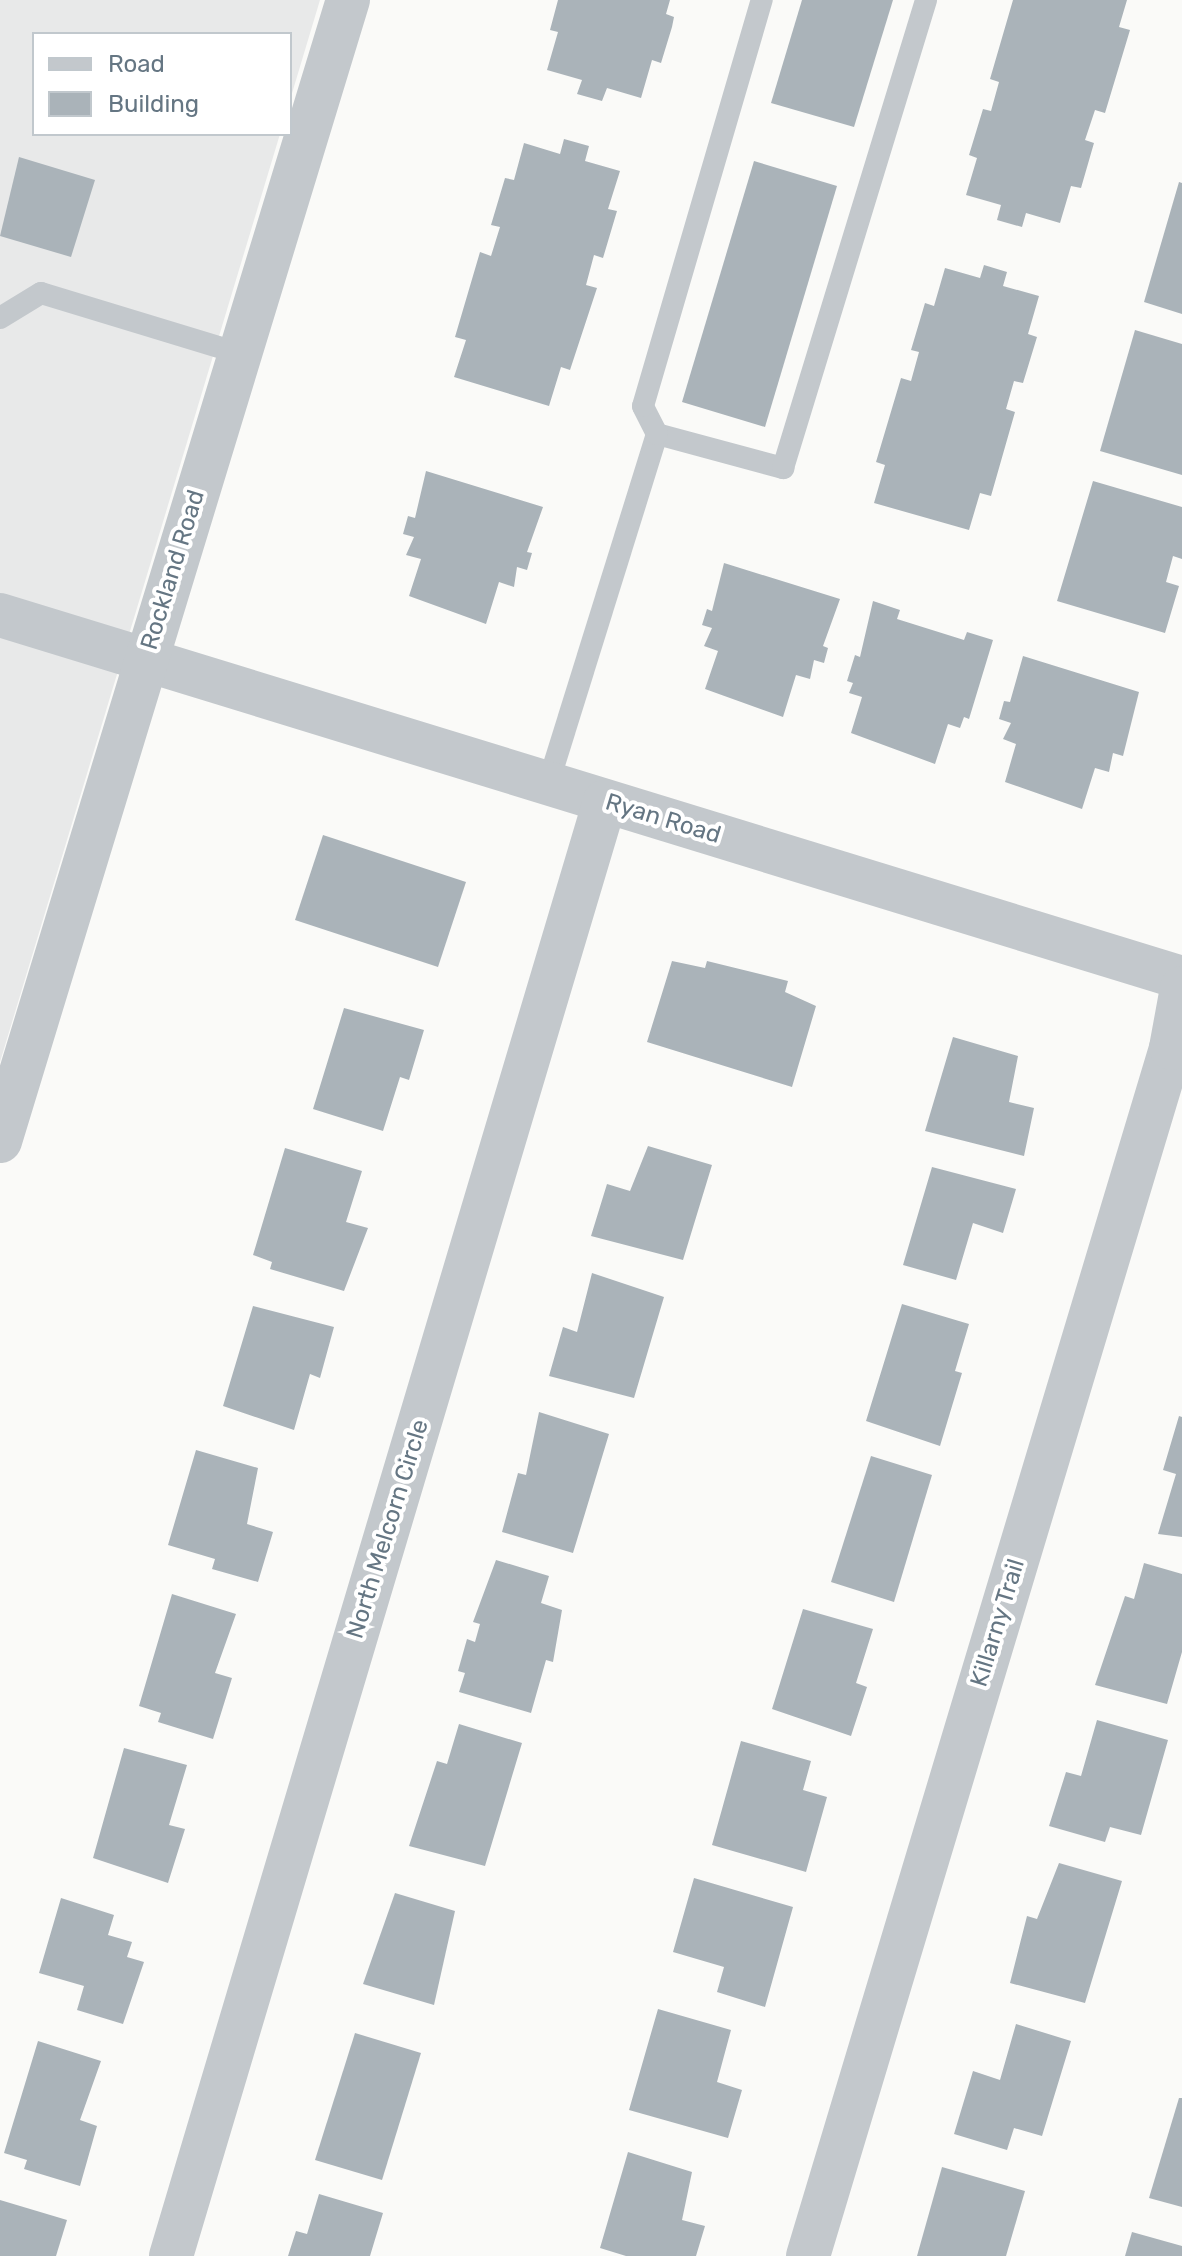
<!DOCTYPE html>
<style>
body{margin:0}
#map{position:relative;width:1182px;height:2256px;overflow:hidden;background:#fafaf8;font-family:Rubik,sans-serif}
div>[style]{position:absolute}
.built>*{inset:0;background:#e8e9e9}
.building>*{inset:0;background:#aab3b9}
.service>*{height:22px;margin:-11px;padding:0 11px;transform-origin:11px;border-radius:11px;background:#c3c8cc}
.minor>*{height:44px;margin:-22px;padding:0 22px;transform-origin:22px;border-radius:22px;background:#c3c8cc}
span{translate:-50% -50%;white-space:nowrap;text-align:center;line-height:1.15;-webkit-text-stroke:8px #fff;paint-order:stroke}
.street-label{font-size:24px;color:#657683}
.legend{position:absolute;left:32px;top:32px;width:260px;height:104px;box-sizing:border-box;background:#fff;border:2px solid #c1c8cd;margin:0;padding:10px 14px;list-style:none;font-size:24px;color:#657683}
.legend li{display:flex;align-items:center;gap:16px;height:40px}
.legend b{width:40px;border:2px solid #c1c8cd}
</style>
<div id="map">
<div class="built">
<i style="clip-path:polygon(0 0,320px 0,290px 100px,290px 34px,34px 34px,34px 134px,280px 134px,0 1062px)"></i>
</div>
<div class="building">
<i style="clip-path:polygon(558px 0,670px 0,666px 14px,674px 17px,672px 27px,661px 63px,652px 60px,641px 98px,607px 88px,602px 101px,577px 94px,582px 80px,547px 70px,558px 32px,550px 30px)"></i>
<i style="clip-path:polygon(802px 0,893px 0,854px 127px,771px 103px)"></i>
<i style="clip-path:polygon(1013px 0,1127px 0,1119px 27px,1130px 30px,1105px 113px,1095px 110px,1085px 140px,1094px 143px,1081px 188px,1071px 186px,1060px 223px,1026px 213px,1022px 227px,997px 220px,1001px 205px,966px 195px,977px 158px,969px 155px,983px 109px,991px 111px,999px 82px,990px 79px)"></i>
<i style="clip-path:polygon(564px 139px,589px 146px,585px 161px,620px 171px,608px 209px,617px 211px,603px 258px,594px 255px,586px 285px,597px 288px,570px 370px,561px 367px,549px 406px,454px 377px,466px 340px,455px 337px,480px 252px,491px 256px,500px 227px,491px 225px,505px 178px,514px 180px,524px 143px,560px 154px)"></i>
<i style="clip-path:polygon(19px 157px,95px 180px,71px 257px,0 236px)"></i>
<i style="clip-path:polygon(754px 161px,837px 186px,765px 427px,682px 402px)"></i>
<i style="clip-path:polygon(1179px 182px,1182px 183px,1182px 314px,1144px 302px)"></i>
<i style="clip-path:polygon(984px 265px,1007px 272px,1003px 286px,1039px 296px,1028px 334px,1037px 337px,1023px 383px,1014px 381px,1006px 409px,1015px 412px,991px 496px,980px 493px,969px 530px,874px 503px,885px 465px,876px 462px,901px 378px,911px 381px,919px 352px,911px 350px,925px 303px,934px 306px,945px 268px,980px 278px)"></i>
<i style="clip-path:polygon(1135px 330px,1182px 344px,1182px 475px,1100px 451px)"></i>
<i style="clip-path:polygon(426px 471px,543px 507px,527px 552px,532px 553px,527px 570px,517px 567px,514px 587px,499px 582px,486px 624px,409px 596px,421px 559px,406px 555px,414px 537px,403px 534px,408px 516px,415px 518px)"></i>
<i style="clip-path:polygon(1093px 481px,1182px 507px,1182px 559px,1173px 556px,1166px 582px,1179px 586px,1165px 633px,1057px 601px)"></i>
<i style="clip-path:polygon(724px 563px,840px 599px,823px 646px,828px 648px,824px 663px,814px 660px,810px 679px,796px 675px,783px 717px,705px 689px,718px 651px,704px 646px,712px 628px,702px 625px,707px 609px,712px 611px)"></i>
<i style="clip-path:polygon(873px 601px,900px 610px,897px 619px,964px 640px,967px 632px,993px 640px,969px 719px,964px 717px,960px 728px,948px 724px,935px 764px,851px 733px,862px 697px,849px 693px,853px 683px,847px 681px,855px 655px,860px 657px)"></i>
<i style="clip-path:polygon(1023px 656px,1139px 692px,1123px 756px,1113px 753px,1109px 772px,1095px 768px,1082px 809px,1005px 782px,1016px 744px,1003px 739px,1011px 723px,999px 719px,1004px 701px,1010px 702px)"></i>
<i style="clip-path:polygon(323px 835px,466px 882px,438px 967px,295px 920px)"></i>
<i style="clip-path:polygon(672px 961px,705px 968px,707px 961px,788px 981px,785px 992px,816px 1006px,792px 1087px,647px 1042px)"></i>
<i style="clip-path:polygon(344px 1008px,424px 1030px,409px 1080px,400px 1077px,383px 1131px,313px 1109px)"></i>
<i style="clip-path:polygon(953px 1037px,1018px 1056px,1009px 1102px,1034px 1108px,1024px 1156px,925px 1131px)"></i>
<i style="clip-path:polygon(648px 1146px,712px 1165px,683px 1260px,591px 1236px,607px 1184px,630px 1191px)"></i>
<i style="clip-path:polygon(285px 1148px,362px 1171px,346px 1222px,368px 1228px,344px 1291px,270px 1269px,272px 1262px,253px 1255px)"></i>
<i style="clip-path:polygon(932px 1167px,1016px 1189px,1003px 1233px,973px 1223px,956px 1280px,903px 1265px)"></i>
<i style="clip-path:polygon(592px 1273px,664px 1297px,634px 1398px,549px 1376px,563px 1327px,577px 1332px)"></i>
<i style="clip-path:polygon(902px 1304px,969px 1324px,955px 1371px,962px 1373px,940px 1446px,866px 1421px)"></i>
<i style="clip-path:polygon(253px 1306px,334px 1327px,320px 1378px,310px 1374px,294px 1430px,223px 1406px)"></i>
<i style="clip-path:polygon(539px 1412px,609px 1434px,573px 1553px,502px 1532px,518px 1473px,526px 1475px)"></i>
<i style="clip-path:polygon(1179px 1416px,1182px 1417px,1182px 1537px,1158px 1534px,1176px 1474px,1163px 1470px)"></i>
<i style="clip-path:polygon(196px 1450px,258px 1468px,247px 1524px,273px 1532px,258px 1582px,212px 1569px,215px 1559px,168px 1545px)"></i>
<i style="clip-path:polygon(871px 1456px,932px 1475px,894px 1602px,831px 1582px)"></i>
<i style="clip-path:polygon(496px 1560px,549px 1576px,541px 1603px,562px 1610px,553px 1662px,546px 1660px,531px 1713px,459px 1692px,465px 1673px,458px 1671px,467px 1639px,475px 1642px,480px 1624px,473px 1622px)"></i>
<i style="clip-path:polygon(1144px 1563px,1182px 1574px,1182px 1652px,1167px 1704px,1095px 1685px,1125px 1596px,1134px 1599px)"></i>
<i style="clip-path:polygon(172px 1594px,236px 1614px,215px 1673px,232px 1678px,213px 1739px,158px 1722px,161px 1713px,139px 1706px)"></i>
<i style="clip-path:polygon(803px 1609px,873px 1629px,856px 1683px,867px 1687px,851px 1736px,772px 1709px)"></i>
<i style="clip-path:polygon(1097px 1720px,1168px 1740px,1141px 1835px,1110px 1827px,1105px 1842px,1049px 1826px,1066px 1772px,1081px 1776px)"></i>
<i style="clip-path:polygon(459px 1724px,522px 1743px,485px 1866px,409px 1846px,437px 1761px,447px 1764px)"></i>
<i style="clip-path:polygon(741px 1741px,811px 1761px,803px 1790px,827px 1797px,806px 1872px,712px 1845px)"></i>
<i style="clip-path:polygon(124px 1748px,187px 1765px,169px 1825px,185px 1829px,168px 1883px,93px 1858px)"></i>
<i style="clip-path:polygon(1059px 1863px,1122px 1881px,1085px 2003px,1010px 1983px,1027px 1916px,1037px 1919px)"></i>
<i style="clip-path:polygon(694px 1878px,793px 1907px,765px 2007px,717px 1992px,724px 1967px,673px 1952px)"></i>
<i style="clip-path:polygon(395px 1893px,455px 1911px,434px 2005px,363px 1984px)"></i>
<i style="clip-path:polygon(61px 1898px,114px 1915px,108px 1935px,132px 1942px,127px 1957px,144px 1962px,123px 2024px,77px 2010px,84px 1986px,39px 1973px)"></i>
<i style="clip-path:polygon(658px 2009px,731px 2030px,717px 2082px,742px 2090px,728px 2138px,629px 2110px)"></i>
<i style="clip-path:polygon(1016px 2024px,1071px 2041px,1042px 2136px,1014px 2128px,1007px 2150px,954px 2134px,973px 2071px,1000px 2080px)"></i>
<i style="clip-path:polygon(355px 2033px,421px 2053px,382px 2180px,315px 2160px)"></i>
<i style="clip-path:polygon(38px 2041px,101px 2061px,80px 2120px,97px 2126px,80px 2186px,24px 2169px,27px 2160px,4px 2153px)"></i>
<i style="clip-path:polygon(1179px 2098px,1182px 2098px,1182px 2207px,1149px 2198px)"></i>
<i style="clip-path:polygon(628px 2152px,692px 2172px,682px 2220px,705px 2226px,696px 2256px,626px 2256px,600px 2248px)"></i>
<i style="clip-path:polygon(942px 2167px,1025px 2191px,1006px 2256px,917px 2256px)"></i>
<i style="clip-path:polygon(319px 2194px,383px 2213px,370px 2256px,288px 2256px,296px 2231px,307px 2234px)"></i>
<i style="clip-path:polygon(0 2200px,67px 2220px,56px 2256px,0 2256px)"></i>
<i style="clip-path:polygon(1132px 2232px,1182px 2246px,1182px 2256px,1125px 2256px)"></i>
</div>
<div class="service">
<i style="left:0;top:318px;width:48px;rotate:-31.4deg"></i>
<i style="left:41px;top:293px;width:207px;rotate:16.9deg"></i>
<i style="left:657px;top:434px;width:131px;rotate:15.1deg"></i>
<i style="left:783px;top:468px;width:489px;rotate:-73deg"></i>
<i style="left:548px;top:784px;width:367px;rotate:-72.7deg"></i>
<i style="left:657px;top:434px;width:31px;rotate:-117deg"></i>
<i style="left:643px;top:406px;width:423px;rotate:-73.7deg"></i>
</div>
<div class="minor">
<i style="left:0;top:615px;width:1236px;rotate:17.07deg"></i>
<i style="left:0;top:1141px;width:1193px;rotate:-73.04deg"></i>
<i style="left:171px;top:2256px;width:1518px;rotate:-73.39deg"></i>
<i style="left:808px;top:2256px;width:1261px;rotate:-73.27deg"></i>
<i style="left:1171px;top:1048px;width:61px;rotate:-79.6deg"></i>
</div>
<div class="street-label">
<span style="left:173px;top:570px;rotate:-73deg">Rockland Road</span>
<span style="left:663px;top:819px;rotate:17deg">Ryan Road</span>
<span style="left:388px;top:1529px;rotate:-73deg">North Melcorn Circle</span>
<span style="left:998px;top:1623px;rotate:-73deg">Killarny Trail</span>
</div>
<ul class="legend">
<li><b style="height:10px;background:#c3c8cc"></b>Road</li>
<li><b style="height:22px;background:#aab3b9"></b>Building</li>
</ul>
</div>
